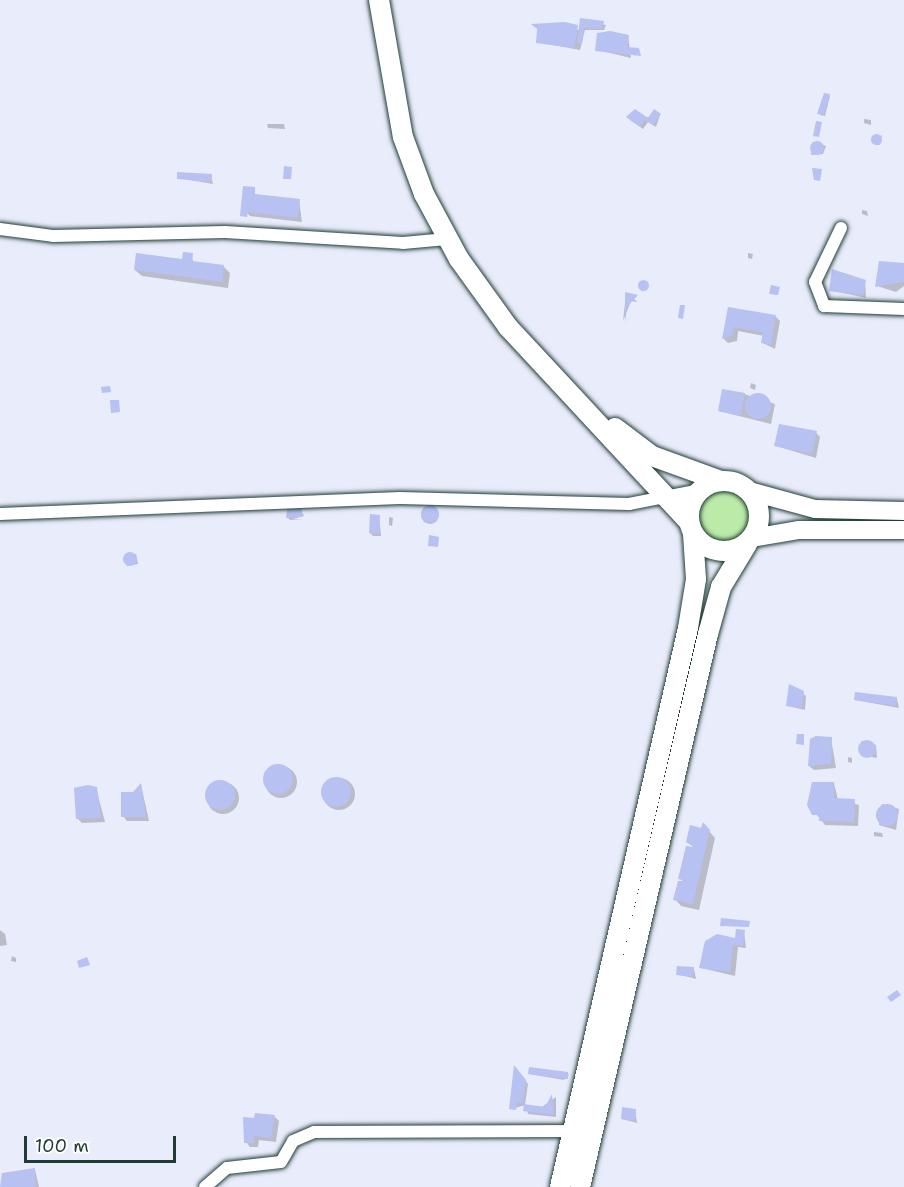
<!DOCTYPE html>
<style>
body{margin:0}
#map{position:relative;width:904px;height:1187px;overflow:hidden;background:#e9ecfb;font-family:"Shantell Sans",sans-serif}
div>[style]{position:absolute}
.green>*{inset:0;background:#bbeaa9}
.round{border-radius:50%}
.shadow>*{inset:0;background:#0003}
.building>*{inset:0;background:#b7c1f2}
.roads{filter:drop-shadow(0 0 2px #1f3d34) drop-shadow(0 0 2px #1f3d34)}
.street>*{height:12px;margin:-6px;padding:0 6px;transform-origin:6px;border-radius:6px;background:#fff}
.secondary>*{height:18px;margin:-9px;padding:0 9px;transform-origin:9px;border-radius:9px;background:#fff}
.primary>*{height:20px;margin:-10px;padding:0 10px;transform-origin:10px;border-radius:10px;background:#fff}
.primary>.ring{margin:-10px;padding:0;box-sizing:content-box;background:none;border:20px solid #fff;border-radius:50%}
span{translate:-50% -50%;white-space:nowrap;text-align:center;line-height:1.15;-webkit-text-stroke:4.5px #fff;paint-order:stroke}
.scale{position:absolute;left:24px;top:1136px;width:152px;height:27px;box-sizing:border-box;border:3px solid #1f3d34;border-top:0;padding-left:8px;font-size:18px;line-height:21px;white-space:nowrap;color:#1f3d34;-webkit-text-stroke:4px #fff;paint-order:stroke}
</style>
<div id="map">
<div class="green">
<i class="round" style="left:696px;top:487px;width:56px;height:56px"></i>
</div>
<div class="shadow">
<i style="clip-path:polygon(581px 20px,606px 25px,604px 30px,585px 30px,580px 50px,537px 42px,580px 29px)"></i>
<i style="clip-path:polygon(628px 36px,631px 58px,597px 50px)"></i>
<i style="clip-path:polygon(830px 96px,825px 116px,820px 115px,822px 98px)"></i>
<i style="clip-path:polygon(660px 115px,656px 127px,648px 122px,643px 129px,630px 120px)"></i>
<i style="clip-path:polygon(864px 119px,871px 120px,871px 125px,864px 123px)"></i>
<i style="clip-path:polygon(267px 124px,284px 124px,285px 129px,268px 128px)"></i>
<i style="clip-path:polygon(882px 135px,880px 145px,872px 142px)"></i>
<i style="clip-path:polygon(813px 142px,826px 146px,823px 154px,811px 155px)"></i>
<i style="clip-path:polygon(211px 175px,213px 184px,178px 178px)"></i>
<i style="clip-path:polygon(255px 189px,255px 195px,299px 200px,302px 222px,250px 216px,245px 211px)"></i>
<i style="clip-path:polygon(862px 210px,867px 211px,868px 216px,862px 214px)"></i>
<i style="clip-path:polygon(748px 253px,753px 254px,752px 259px,748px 258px)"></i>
<i style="clip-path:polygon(192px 255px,193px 262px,223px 266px,230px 273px,228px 288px,142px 276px,135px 270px,186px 261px)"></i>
<i style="clip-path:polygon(904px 264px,904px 286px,896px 292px,877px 286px)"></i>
<i style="clip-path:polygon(641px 281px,647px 282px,642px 292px)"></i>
<i style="clip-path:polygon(865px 281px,866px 298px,830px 290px)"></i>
<i style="clip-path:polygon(626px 294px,638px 302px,631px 301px,623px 321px)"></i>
<i style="clip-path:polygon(729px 309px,776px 317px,780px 321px,775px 349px,763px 343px,764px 336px,738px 331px,737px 341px,728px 343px,723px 338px)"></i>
<i style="clip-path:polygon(751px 383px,756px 385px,755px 390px,750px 388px)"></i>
<i style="clip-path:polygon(744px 394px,775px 404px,771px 424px,719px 411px)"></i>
<i style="clip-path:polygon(816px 433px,820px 437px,816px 458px,776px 446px)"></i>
<i class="round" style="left:421px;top:506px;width:18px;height:18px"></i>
<i style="clip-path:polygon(301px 510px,304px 516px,293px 519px,304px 519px,290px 520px,288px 518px)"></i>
<i style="clip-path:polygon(379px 516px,381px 536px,373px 536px,370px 533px)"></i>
<i style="clip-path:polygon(389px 517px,393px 518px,392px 526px,389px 525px)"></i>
<i style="clip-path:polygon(136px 554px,138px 564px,127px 566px,124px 557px)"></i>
<i style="clip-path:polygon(791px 686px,806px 696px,805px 710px,788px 706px)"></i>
<i style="clip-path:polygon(897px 699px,899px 708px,855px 700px)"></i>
<i style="clip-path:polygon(831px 738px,836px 768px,814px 770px,809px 766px)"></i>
<i style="clip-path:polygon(861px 741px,876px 745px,877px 758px,861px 755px)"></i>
<i style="clip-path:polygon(848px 757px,852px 758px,852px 763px,848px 762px)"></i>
<i class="round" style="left:265px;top:766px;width:32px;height:32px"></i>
<i class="round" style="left:323px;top:778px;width:32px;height:32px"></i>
<i class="round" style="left:207px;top:782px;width:32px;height:32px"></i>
<i style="clip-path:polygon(834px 783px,838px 800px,859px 805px,858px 826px,825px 825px,809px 805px)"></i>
<i style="clip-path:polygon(141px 785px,149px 821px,127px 821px,123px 816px)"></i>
<i style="clip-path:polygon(96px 788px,105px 822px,82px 823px,77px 818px)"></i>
<i style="clip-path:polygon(882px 804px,899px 809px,896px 830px,879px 825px)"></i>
<i style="clip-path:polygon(709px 831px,715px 838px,699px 910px,681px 906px,675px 899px,684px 882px,680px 878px,695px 849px,688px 842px)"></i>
<i style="clip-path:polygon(874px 832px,882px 833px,883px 837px,874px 836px)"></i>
<i style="clip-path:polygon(0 930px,5px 934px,7px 945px,0 946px)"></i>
<i style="clip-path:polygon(744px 931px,746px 948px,738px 947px,735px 976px,701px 968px,704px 945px,715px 936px,736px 942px)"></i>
<i style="clip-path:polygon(12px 956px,16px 958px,16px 962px,11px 961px)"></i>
<i style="clip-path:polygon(694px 969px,696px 979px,677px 974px)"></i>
<i style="clip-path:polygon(515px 1068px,528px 1084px,525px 1105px,542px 1107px,556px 1097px,556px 1117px,528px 1114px,526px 1105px,510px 1109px)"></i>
<i style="clip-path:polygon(529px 1074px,568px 1074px,569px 1075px,564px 1080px)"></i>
<i style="clip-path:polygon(635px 1110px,637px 1123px,622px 1119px)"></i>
<i style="clip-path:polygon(275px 1117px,279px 1121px,276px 1142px,259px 1140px,258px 1147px,250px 1147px,246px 1142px)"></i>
<i style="clip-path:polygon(35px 1170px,39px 1187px,3px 1187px)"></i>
</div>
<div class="building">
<i style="clip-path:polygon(580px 18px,604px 21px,602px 29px,584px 28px,582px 44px,577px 43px)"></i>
<i style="clip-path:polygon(565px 22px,578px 25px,574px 48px,536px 43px,537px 29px,531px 24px)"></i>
<i style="clip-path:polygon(610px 31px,629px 35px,627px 47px,639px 48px,641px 56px,595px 51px,597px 33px)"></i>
<i style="clip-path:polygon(824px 93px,830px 94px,824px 115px,817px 114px)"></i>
<i style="clip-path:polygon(635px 109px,648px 118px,654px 109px,661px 114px,653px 125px,645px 120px,640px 127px,626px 117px)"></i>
<i style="clip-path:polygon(816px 121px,822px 122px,819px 137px,813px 136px)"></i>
<i class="round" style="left:870.5px;top:133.5px;width:11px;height:11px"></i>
<i class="round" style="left:810px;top:141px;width:14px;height:14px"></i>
<i style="clip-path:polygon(284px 166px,292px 167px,291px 179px,283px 179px)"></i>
<i style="clip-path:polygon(812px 168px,822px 169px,820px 181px,814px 180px)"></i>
<i style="clip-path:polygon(177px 172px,212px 174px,211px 182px,177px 179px)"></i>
<i style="clip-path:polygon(243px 186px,255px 187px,255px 194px,300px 199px,298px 218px,248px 212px,247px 217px,240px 216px)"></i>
<i style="clip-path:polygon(183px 252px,193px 253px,192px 261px,224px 265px,222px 282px,134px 270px,136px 253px,182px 259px)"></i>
<i style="clip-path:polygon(879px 261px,904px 263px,904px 282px,875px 287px)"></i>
<i style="clip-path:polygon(832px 269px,866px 280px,863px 296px,829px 291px)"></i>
<i class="round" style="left:637.5px;top:279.5px;width:11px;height:11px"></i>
<i style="clip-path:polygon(771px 285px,780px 287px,778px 295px,769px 294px)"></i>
<i style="clip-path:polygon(625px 292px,638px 295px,627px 307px,625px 323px)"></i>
<i style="clip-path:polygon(680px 305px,685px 305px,683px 319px,678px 318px)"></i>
<i style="clip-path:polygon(728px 307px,776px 315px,771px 345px,761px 343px,763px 332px,734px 327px,732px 336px,722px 339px)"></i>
<i style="clip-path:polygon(110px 386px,111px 392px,102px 393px,101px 387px)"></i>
<i style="clip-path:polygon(722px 389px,745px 393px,741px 416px,718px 411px)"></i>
<i class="round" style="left:745px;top:393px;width:26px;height:26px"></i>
<i style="clip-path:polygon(110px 400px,119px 400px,120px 412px,111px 413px)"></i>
<i style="clip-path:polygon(779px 424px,817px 431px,812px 454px,774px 446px)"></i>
<i class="round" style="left:421px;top:505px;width:18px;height:18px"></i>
<i style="clip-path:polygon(302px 508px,302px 517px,286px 518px,287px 509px)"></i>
<i style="clip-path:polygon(370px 514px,380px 515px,379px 534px,369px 533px)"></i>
<i style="clip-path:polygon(429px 535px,439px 537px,438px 547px,428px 546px)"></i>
<i class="round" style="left:123px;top:552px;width:14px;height:14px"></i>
<i style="clip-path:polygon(789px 684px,804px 691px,802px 708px,786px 706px)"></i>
<i style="clip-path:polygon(855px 692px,897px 697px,896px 706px,854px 700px)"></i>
<i style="clip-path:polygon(797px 734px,804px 734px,804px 745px,796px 744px)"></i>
<i style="clip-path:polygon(816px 736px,832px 737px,831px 764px,808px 766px,810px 739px)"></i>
<i class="round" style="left:858px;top:740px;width:18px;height:18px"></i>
<i class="round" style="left:263px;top:764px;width:30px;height:30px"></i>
<i class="round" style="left:321px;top:777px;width:30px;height:30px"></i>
<i class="round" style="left:205px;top:780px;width:30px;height:30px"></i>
<i style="clip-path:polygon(812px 782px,834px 782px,834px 798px,855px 799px,854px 822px,819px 821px,819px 815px,812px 815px,807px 805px)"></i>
<i style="clip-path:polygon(141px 783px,146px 817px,121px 817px,121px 792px,133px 792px)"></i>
<i style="clip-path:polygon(88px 785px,97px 787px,101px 818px,76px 819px,74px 788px)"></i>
<i class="round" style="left:876px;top:804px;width:22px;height:22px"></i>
<i style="clip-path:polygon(703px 822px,710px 830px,693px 904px,673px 900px,678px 881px,686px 881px,678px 879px,686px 846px,694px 847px,686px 842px,690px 825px,701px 828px)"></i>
<i style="clip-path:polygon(721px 918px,750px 921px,749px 927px,720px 926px)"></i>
<i style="clip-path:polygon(736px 929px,745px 930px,743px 946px,733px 945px,730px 972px,699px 968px,705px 941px,717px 934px,735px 938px)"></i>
<i style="clip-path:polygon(87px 957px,90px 965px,79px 968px,77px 961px)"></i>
<i style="clip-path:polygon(677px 966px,694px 967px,693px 977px,676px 975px)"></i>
<i style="clip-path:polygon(897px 990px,901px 995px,891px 1002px,887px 997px)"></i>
<i style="clip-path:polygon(514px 1065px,526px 1080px,523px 1103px,517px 1103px,516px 1110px,509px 1109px)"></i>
<i style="clip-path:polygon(529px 1067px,568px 1072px,568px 1079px,528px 1074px)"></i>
<i style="clip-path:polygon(552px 1094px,554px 1115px,523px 1111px,524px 1104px,545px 1107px)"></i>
<i style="clip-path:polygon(622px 1107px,636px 1109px,635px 1121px,621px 1119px)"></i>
<i style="clip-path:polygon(255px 1113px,275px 1115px,271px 1138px,254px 1136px,254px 1143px,244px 1143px,243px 1117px,254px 1118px)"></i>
<i style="clip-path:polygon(35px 1168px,35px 1187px,0 1187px,2px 1173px)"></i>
</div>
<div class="roads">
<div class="street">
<i style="left:841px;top:228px;width:60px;rotate:115.7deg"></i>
<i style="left:815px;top:282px;width:26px;rotate:69deg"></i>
<i style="left:824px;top:306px;width:80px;rotate:2.1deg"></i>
<i style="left:0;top:229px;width:53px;rotate:7.5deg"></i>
<i style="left:53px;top:236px;width:172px;rotate:-1.3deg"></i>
<i style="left:225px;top:232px;width:178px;rotate:3.5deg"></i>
<i style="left:403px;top:243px;width:44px;rotate:-5.2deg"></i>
<i style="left:0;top:514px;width:400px;rotate:-2.3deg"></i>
<i style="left:400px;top:498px;width:229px;rotate:1.5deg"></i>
<i style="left:629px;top:504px;width:72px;rotate:-11.2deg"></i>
<i style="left:205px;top:1187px;width:29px;rotate:-41deg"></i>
<i style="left:227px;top:1168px;width:54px;rotate:-6.3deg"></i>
<i style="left:281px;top:1162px;width:24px;rotate:-60deg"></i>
<i style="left:293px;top:1141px;width:23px;rotate:-23deg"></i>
<i style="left:314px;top:1132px;width:259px;rotate:-0.2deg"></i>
</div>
<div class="secondary">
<i style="left:749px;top:491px;width:68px;rotate:15.3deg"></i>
<i style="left:815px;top:509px;width:89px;rotate:1.3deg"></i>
<i style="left:752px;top:538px;width:48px;rotate:-9.7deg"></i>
<i style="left:799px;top:530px;width:105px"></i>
</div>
<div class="primary">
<i style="left:379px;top:0;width:139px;rotate:80.1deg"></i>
<i style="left:403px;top:137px;width:61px;rotate:69.8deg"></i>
<i style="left:424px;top:194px;width:74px;rotate:61.7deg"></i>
<i style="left:459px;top:259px;width:84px;rotate:54.2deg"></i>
<i style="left:508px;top:327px;width:266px;rotate:47.1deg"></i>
<i style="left:615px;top:428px;width:46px;rotate:37.1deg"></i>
<i style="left:652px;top:456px;width:73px;rotate:19.9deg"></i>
<i class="ring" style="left:689px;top:481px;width:50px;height:50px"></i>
<i style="left:560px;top:1187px;width:573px;rotate:-77.1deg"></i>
<i style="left:688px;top:628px;width:50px;rotate:-80.7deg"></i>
<i style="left:696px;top:579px;width:45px;rotate:-93.8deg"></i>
<i style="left:580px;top:1187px;width:568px;rotate:-76.97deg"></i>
<i style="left:708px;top:634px;width:49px;rotate:-74.5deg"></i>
<i style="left:721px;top:587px;width:50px;rotate:-58.8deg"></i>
</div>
</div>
<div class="scale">100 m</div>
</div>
